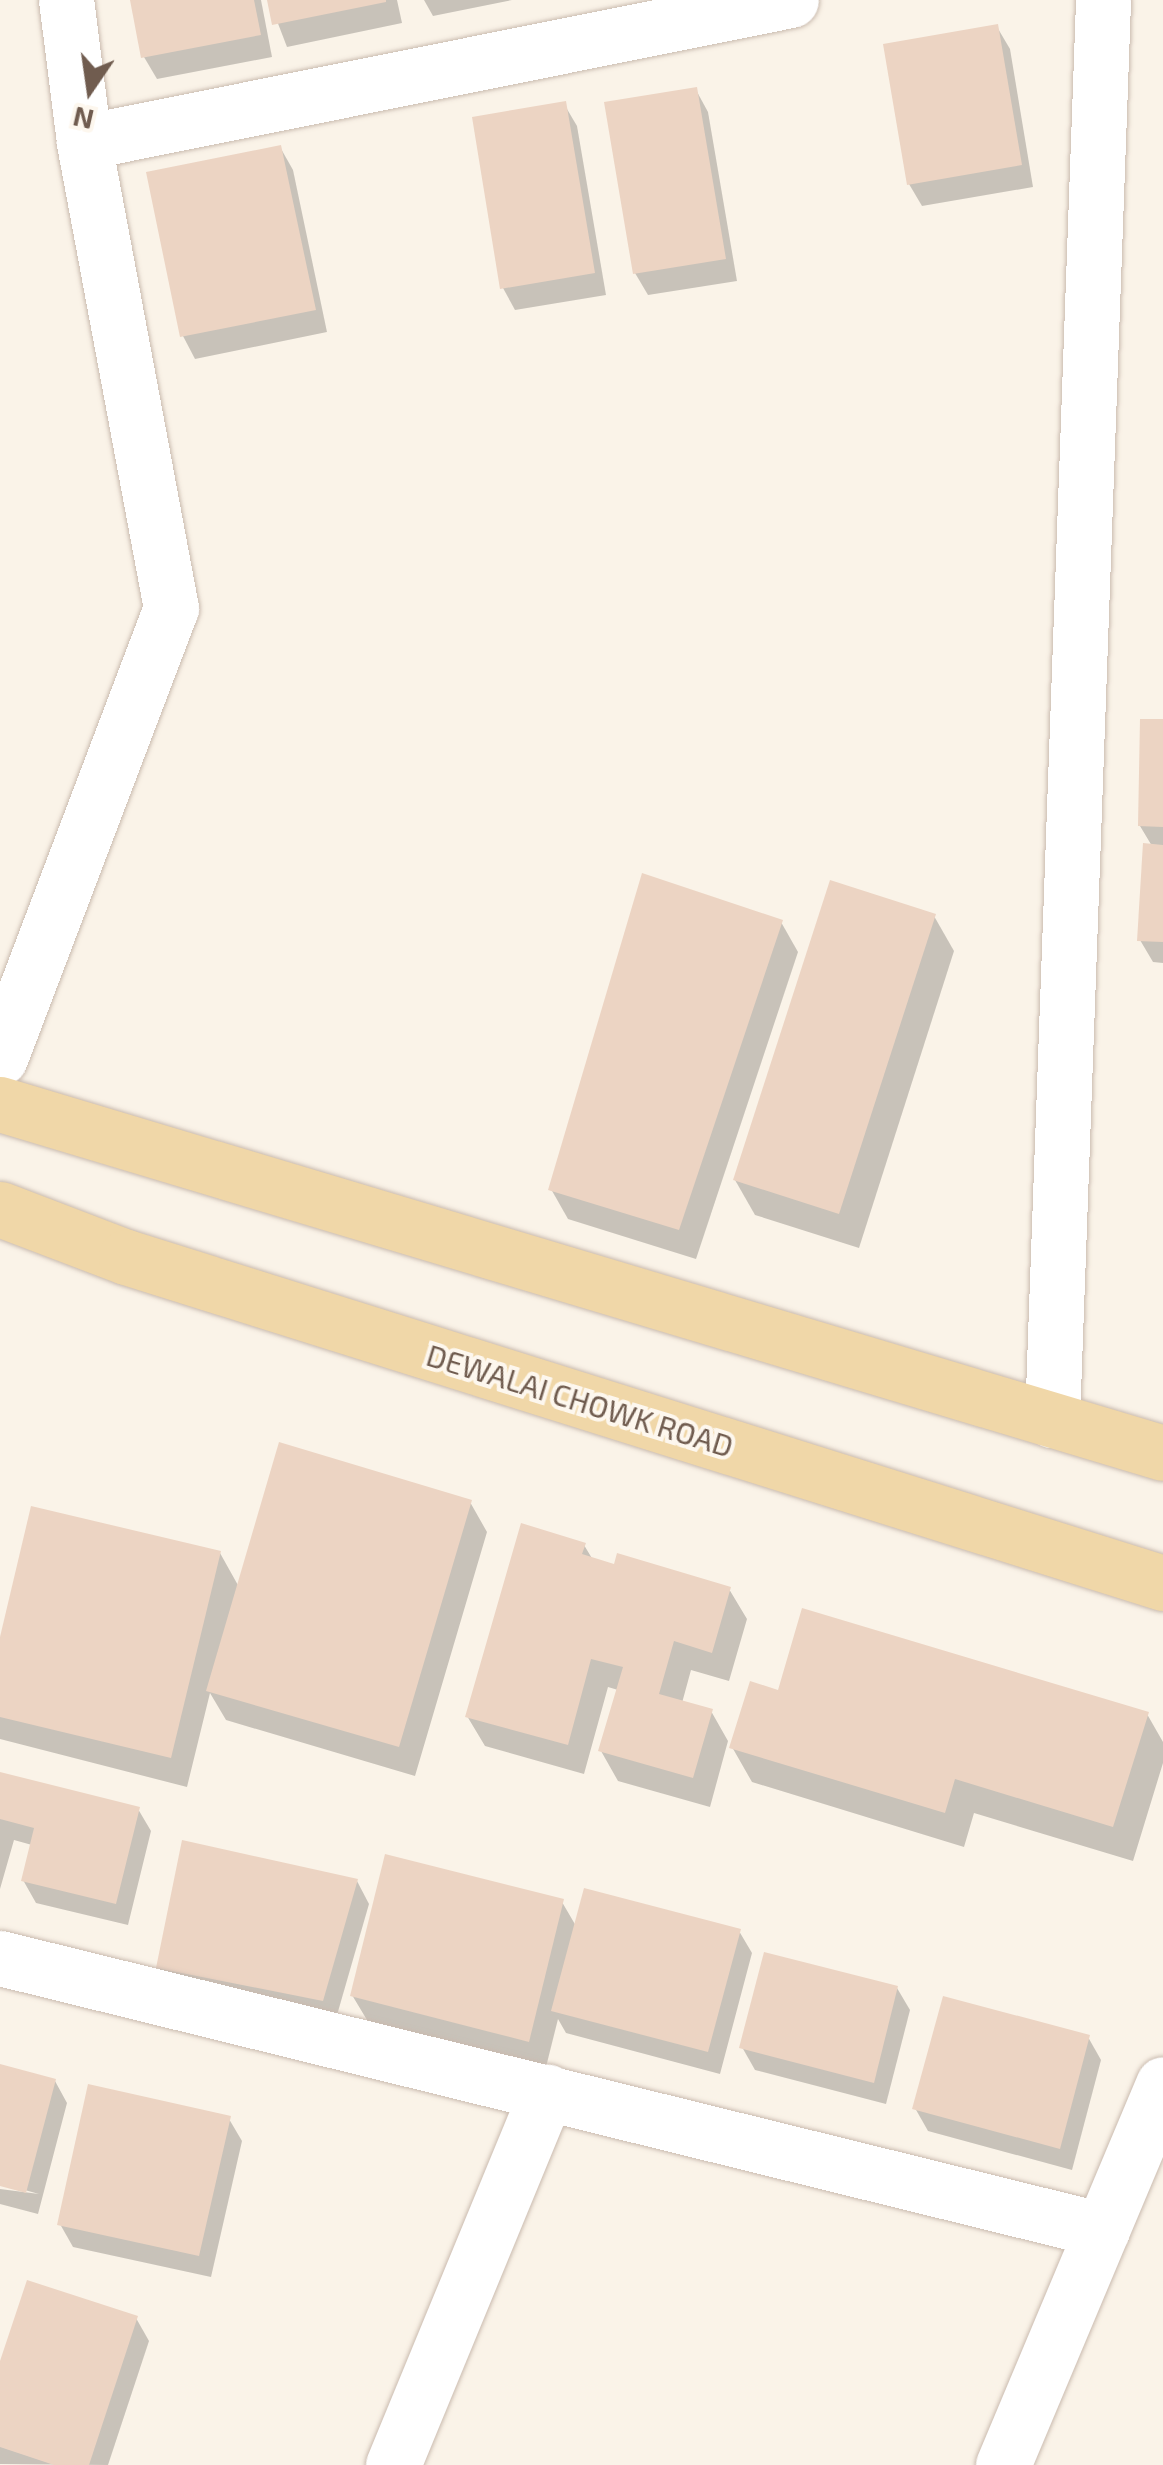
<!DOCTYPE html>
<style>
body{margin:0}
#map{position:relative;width:1163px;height:2465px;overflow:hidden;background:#faf3e8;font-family:"Exo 2",sans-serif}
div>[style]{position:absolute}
.shadow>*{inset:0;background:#0003}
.building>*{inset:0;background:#ecd4c3}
.roads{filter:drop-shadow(0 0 2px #cabbaf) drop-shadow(0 0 2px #cabbaf)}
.minor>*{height:55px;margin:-27.5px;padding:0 27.5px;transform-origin:27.5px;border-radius:27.5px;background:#fff}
.major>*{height:55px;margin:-27.5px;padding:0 27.5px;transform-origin:27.5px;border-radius:27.5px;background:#f0d7a8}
span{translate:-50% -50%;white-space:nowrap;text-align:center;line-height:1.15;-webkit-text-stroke:8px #fdf7ee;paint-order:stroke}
.street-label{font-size:30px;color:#705c4f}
.north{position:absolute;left:40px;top:40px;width:100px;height:100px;-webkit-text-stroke:8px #fdf7ee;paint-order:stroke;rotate:193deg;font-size:28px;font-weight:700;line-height:40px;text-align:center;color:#705c4f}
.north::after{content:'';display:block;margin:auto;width:35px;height:45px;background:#705c4f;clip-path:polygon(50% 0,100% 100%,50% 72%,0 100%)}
</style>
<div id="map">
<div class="shadow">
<i style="clip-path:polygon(132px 0,261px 0,272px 57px,157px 79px,144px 57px)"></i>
<i style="clip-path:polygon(269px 0,397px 0,402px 23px,287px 47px)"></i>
<i style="clip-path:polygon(424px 0,512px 0,433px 16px)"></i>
<i style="clip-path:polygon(997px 27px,1010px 49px,1033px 187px,922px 206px,909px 184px)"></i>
<i style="clip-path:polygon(696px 90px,708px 112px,737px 281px,648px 295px,635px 273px)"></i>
<i style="clip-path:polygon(564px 104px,577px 126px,606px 295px,515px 310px,503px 288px)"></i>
<i style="clip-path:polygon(280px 147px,293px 170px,327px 332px,195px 359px,183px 336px)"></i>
<i style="clip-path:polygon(1163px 722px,1163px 963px,1153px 962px,1140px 940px,1152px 846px,1140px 826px)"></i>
<i style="clip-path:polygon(934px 916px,954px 951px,859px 1248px,755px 1215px,735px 1180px)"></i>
<i style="clip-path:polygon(781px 922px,798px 952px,696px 1259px,568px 1219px,551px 1189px)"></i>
<i style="clip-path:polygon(470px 1502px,487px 1532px,415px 1776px,226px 1720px,210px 1693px,187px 1787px,0 1739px,0 1647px,220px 1553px,239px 1587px)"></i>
<i style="clip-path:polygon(584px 1545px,593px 1560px,729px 1589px,747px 1619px,729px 1681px,691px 1670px,682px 1703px,711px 1711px,728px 1741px,710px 1807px,618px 1781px,601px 1751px,618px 1690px,608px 1687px,584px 1774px,485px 1746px,467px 1716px)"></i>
<i style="clip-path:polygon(780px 1693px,1147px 1714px,1163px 1742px,1163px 1763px,1133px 1861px,974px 1813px,964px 1847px,752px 1782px,732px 1747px)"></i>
<i style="clip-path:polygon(0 1775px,138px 1809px,151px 1831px,128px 1925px,36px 1903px,23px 1880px,32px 1845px,14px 1840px,0 1889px)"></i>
<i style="clip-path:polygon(357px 1881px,369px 1904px,335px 2022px,171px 1990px,158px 1967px)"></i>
<i style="clip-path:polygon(562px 1902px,576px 1926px,739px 1931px,752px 1953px,720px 2074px,566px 2033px,558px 2019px,545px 2071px,370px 2025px,352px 1995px)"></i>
<i style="clip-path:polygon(897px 1988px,910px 2010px,886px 2104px,755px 2070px,742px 2047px)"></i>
<i style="clip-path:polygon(1088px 2037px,1101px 2060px,1072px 2170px,928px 2131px,915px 2108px)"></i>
<i style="clip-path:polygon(0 2067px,55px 2081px,67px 2103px,38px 2214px,0 2204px,0 2189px,39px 2194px,0 2183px)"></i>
<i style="clip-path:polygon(229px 2119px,242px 2141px,211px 2277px,73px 2247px,60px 2224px)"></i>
<i style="clip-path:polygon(136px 2318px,149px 2341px,108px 2465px,0 2464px,0 2369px)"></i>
</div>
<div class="building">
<i style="clip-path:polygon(130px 0,254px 0,261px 35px,141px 58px)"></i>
<i style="clip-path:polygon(267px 0,386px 0,386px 2px,272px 25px)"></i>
<i style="clip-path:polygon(998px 24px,1022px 165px,907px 185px,883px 44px)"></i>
<i style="clip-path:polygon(697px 87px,726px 259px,633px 274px,604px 102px)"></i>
<i style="clip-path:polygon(566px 101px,595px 273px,500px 289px,472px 117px)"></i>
<i style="clip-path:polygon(281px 145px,316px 310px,180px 337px,146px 172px)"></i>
<i style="clip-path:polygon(1140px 719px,1163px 719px,1163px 827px,1138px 826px)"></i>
<i style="clip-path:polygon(1143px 843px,1163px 845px,1163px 942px,1137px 941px)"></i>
<i style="clip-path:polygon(642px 873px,783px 920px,679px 1230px,548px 1190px)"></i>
<i style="clip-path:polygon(830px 880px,936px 914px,839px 1214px,733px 1180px)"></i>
<i style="clip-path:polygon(279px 1442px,472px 1500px,399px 1747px,206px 1691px)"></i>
<i style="clip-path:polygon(31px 1506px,221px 1551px,171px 1758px,0 1717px,0 1637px)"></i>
<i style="clip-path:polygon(521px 1523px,586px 1543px,582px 1554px,614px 1564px,617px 1553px,731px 1587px,712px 1653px,674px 1641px,659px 1694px,713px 1709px,693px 1778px,598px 1751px,623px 1667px,591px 1659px,568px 1745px,465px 1717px)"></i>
<i style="clip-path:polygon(802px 1608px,1149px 1712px,1113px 1827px,955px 1779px,945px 1813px,729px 1748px,750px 1681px,778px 1690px)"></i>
<i style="clip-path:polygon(0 1772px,140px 1807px,116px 1904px,21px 1881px,34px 1828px,0 1819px)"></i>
<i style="clip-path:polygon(182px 1840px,358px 1879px,323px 2001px,156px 1968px)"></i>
<i style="clip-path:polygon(385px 1854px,564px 1899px,529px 2042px,350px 1996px)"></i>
<i style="clip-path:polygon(584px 1888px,741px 1929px,708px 2052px,551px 2011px)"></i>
<i style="clip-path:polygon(764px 1952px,898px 1986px,874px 2083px,739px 2048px)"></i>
<i style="clip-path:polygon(943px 1996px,1090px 2035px,1060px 2149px,912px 2109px)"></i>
<i style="clip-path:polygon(0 2064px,56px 2079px,26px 2193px,0 2186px)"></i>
<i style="clip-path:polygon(88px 2084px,231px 2116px,199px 2256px,57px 2225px)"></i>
<i style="clip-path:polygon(27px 2280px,138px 2316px,89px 2465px,54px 2465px,0 2447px,0 2361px)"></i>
</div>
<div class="roads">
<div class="minor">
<i style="left:84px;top:142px;width:721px;rotate:-11.36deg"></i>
<i style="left:0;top:1058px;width:481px;rotate:-69.2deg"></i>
<i style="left:171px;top:608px;width:474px;rotate:-100.6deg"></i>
<i style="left:84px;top:142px;width:143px;rotate:-97.2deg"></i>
<i style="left:1052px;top:1420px;width:1421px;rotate:-87.94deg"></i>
<i style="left:0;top:1958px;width:1135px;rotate:13.86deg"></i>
<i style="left:393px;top:2465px;width:404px;rotate:-67.6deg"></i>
<i style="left:1003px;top:2465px;width:413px;rotate:-67.2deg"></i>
</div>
<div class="major">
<i style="left:0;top:1104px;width:1214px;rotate:16.7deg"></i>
<i style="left:0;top:1209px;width:135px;rotate:20.9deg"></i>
<i style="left:126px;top:1257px;width:1087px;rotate:17.45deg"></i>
</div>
</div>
<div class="street-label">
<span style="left:580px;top:1400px;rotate:17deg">DEWALAI CHOWK ROAD</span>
</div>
<div class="north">N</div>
</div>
